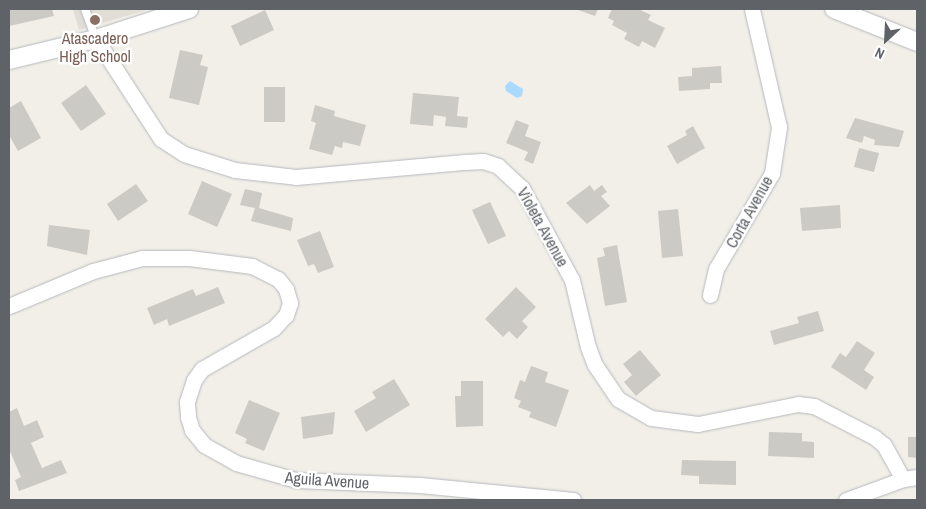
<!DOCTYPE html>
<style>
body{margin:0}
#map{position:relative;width:926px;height:509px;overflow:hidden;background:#f1efe8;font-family:"Archivo Narrow",sans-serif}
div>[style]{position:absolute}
.education>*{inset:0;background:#e1ded6}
.water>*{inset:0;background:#aadaff}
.building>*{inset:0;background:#cccac5}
.roads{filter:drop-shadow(0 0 1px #b5b8bc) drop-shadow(0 0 1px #b5b8bc)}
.service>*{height:8px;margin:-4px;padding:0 4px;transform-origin:4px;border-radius:4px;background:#fff}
.minor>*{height:15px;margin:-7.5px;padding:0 7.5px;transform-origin:7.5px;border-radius:7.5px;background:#fff}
.tertiary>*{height:18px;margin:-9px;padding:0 9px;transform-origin:9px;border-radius:9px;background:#fff}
.dots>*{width:14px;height:14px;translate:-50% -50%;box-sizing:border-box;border:2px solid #fff;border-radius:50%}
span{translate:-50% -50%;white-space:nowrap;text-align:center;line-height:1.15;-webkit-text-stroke:4.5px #fff;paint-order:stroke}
.education-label{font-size:16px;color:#785e54}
.street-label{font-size:16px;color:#5f6368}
.frame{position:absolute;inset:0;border:10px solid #5f6368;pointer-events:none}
.north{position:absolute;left:861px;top:15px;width:50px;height:50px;-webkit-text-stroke:4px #fff;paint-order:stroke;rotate:205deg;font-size:14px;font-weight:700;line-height:20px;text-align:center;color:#5f6368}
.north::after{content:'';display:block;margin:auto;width:18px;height:22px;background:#5f6368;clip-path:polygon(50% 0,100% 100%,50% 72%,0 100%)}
</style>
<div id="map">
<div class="education">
<i style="clip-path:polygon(73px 9px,150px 9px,79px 30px)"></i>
</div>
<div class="water">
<i style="clip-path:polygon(510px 81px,523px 89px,522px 96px,517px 98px,506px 91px,505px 86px)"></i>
</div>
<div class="building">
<i style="clip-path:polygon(9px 9px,52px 9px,54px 16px,9px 26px)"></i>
<i style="clip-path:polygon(575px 9px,598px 9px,595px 16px)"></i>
<i style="clip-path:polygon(612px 9px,638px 9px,651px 15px,648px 20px,665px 28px,655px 48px,642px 41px,639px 47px,624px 39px,627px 33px,612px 25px,614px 21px,608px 18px)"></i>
<i style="clip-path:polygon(265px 10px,274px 30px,240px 46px,231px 26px)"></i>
<i style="clip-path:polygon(180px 50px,203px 55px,200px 65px,208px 67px,199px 105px,169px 98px)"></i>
<i style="clip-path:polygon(721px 66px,722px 83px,710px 83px,710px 89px,679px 91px,678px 77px,692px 76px,692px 68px)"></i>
<i style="clip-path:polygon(86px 85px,106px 114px,81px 131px,61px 103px)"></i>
<i style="clip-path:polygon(264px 87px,285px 87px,285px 122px,264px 122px)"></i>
<i style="clip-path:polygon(413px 93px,459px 97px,457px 116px,468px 117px,467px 128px,445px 126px,446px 117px,434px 115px,433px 126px,410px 124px)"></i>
<i style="clip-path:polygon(21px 101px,41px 138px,18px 151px,9px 135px,9px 108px)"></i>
<i style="clip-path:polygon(315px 105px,335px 111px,334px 116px,366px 125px,360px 146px,343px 142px,342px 148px,335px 146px,332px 155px,309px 149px,316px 123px,311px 121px)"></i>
<i style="clip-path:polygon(855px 118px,904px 131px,899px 147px,874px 145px,875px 140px,864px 136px,862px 143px,846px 138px)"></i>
<i style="clip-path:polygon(516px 120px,529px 125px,525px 136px,541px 142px,533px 164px,524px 160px,528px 152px,506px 143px)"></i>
<i style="clip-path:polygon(693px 126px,705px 148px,677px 164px,667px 146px,687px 135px,685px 131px)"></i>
<i style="clip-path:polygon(859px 148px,879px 153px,874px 172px,854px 167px)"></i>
<i style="clip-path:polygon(202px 181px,232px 194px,217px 227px,188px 214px)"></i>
<i style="clip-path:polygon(136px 184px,148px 201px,118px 221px,107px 204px)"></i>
<i style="clip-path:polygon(590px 185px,594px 191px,602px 185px,607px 192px,601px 196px,610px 206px,587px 224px,566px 203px)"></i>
<i style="clip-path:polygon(245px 189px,262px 193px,259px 208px,293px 218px,291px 231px,251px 221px,255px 208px,240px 205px)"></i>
<i style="clip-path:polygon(490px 202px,506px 236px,488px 244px,472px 210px)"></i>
<i style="clip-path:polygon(840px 205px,841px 228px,802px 231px,800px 208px)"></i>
<i style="clip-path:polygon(678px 209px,683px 256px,662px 258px,658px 211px)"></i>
<i style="clip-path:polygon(49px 225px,90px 230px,87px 255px,47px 246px)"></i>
<i style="clip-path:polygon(320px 231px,334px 267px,318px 273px,314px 264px,308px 266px,297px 240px)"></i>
<i style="clip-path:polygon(617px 245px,627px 302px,605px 306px,597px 258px,605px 256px,603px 248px)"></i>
<i style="clip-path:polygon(218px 287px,225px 303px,169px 326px,167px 319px,154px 325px,147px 308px,193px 289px,196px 296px)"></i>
<i style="clip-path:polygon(516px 287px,536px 307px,522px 321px,528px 327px,517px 339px,509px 331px,503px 337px,485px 319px)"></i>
<i style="clip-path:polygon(818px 311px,824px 331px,774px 345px,770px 331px,799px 323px,797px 317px)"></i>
<i style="clip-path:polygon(857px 341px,875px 353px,864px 370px,874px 377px,866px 390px,831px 367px,840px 353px,846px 357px)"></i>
<i style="clip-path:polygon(640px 350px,661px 375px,636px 396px,624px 382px,632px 375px,623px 364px)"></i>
<i style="clip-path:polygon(531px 366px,548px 372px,545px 382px,569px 390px,556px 427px,529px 417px,531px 412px,518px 407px,521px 401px,514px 398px,520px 380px,525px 382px)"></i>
<i style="clip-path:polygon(394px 379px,410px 405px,366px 432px,354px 411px,376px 398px,372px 392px)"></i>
<i style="clip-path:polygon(461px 381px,483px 381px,483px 426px,456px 427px,455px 396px,461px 396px)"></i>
<i style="clip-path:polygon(249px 400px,280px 413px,264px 451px,245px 443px,247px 439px,235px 433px)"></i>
<i style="clip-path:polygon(17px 408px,24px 426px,37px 420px,44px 437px,31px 443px,42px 468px,61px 460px,67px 473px,19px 491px,15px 480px,21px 477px,9px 449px,9px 412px)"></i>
<i style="clip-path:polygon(335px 412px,333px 434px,303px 439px,301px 417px)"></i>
<i style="clip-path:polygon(769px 432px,802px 433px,802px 441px,814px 442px,814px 458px,768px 456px)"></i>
<i style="clip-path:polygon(908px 437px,917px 437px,917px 458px,908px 457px)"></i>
<i style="clip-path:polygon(682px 460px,736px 461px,736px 485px,699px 484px,699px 476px,681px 475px)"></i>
</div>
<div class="roads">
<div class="service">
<i style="left:85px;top:9px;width:32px;rotate:70deg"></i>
</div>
<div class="minor">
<i style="left:96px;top:39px;width:119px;rotate:57deg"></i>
<i style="left:161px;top:139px;width:27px;rotate:33deg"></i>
<i style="left:184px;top:154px;width:53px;rotate:17.4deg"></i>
<i style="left:235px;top:170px;width:61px;rotate:6.5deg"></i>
<i style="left:296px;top:177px;width:170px;rotate:-5.1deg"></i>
<i style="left:465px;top:162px;width:18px;rotate:-3deg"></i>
<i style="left:483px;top:161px;width:16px;rotate:18deg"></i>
<i style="left:498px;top:166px;width:33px;rotate:43deg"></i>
<i style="left:522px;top:188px;width:105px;rotate:61.5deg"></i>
<i style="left:572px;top:280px;width:69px;rotate:76.6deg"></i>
<i style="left:588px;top:347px;width:19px;rotate:69deg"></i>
<i style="left:595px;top:365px;width:41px;rotate:55.9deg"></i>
<i style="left:618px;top:399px;width:38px;rotate:30deg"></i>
<i style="left:651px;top:418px;width:47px;rotate:7.3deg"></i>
<i style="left:698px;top:424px;width:102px;rotate:-11.3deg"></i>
<i style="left:798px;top:404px;width:16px;rotate:7deg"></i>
<i style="left:814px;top:406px;width:68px;rotate:27.3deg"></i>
<i style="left:874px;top:437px;width:13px;rotate:39deg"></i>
<i style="left:884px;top:445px;width:39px;rotate:61deg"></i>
<i style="left:710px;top:295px;width:27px;rotate:-77deg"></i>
<i style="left:716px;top:269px;width:111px;rotate:-59.7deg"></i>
<i style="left:772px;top:173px;width:47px;rotate:-81.3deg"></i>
<i style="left:779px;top:127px;width:121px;rotate:-102.9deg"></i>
<i style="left:9px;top:306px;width:91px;rotate:-22.6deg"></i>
<i style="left:93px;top:271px;width:51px;rotate:-14.9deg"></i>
<i style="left:142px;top:258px;width:47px"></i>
<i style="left:189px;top:258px;width:64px;rotate:7.2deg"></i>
<i style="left:252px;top:266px;width:29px;rotate:27deg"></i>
<i style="left:278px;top:279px;width:13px;rotate:51deg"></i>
<i style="left:286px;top:289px;width:15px;rotate:74deg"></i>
<i style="left:290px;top:303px;width:13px;rotate:108deg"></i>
<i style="left:286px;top:315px;width:18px;rotate:133deg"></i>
<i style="left:274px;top:328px;width:83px;rotate:150.3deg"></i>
<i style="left:202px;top:369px;width:14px;rotate:126deg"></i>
<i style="left:194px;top:380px;width:23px;rotate:108deg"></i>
<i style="left:187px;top:402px;width:15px;rotate:86deg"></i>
<i style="left:188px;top:417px;width:14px;rotate:73deg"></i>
<i style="left:192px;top:430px;width:19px;rotate:51deg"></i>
<i style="left:204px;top:445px;width:37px;rotate:29deg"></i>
<i style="left:236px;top:463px;width:62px;rotate:15.8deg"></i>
<i style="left:296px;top:480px;width:124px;rotate:2.3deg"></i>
<i style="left:420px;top:485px;width:154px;rotate:5.6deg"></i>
<i style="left:846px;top:500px;width:61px;rotate:-20.2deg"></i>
<i style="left:903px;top:479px;width:14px;rotate:-8deg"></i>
</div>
<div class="tertiary">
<i style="left:834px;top:9px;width:89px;rotate:21.7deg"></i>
<i style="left:9px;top:60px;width:89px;rotate:-13.6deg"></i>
<i style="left:96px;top:39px;width:98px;rotate:-17.9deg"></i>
</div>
</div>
<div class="dots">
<i style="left:95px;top:20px;background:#8d6e63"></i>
</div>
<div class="education-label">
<span style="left:95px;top:47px">Atascadero<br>High School</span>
</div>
<div class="street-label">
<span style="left:749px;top:212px;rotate:-61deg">Corta Avenue</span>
<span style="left:543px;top:227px;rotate:61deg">Violeta Avenue</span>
<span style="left:327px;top:480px;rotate:4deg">Aguila Avenue</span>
</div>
<div class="frame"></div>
<div class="north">N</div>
</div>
